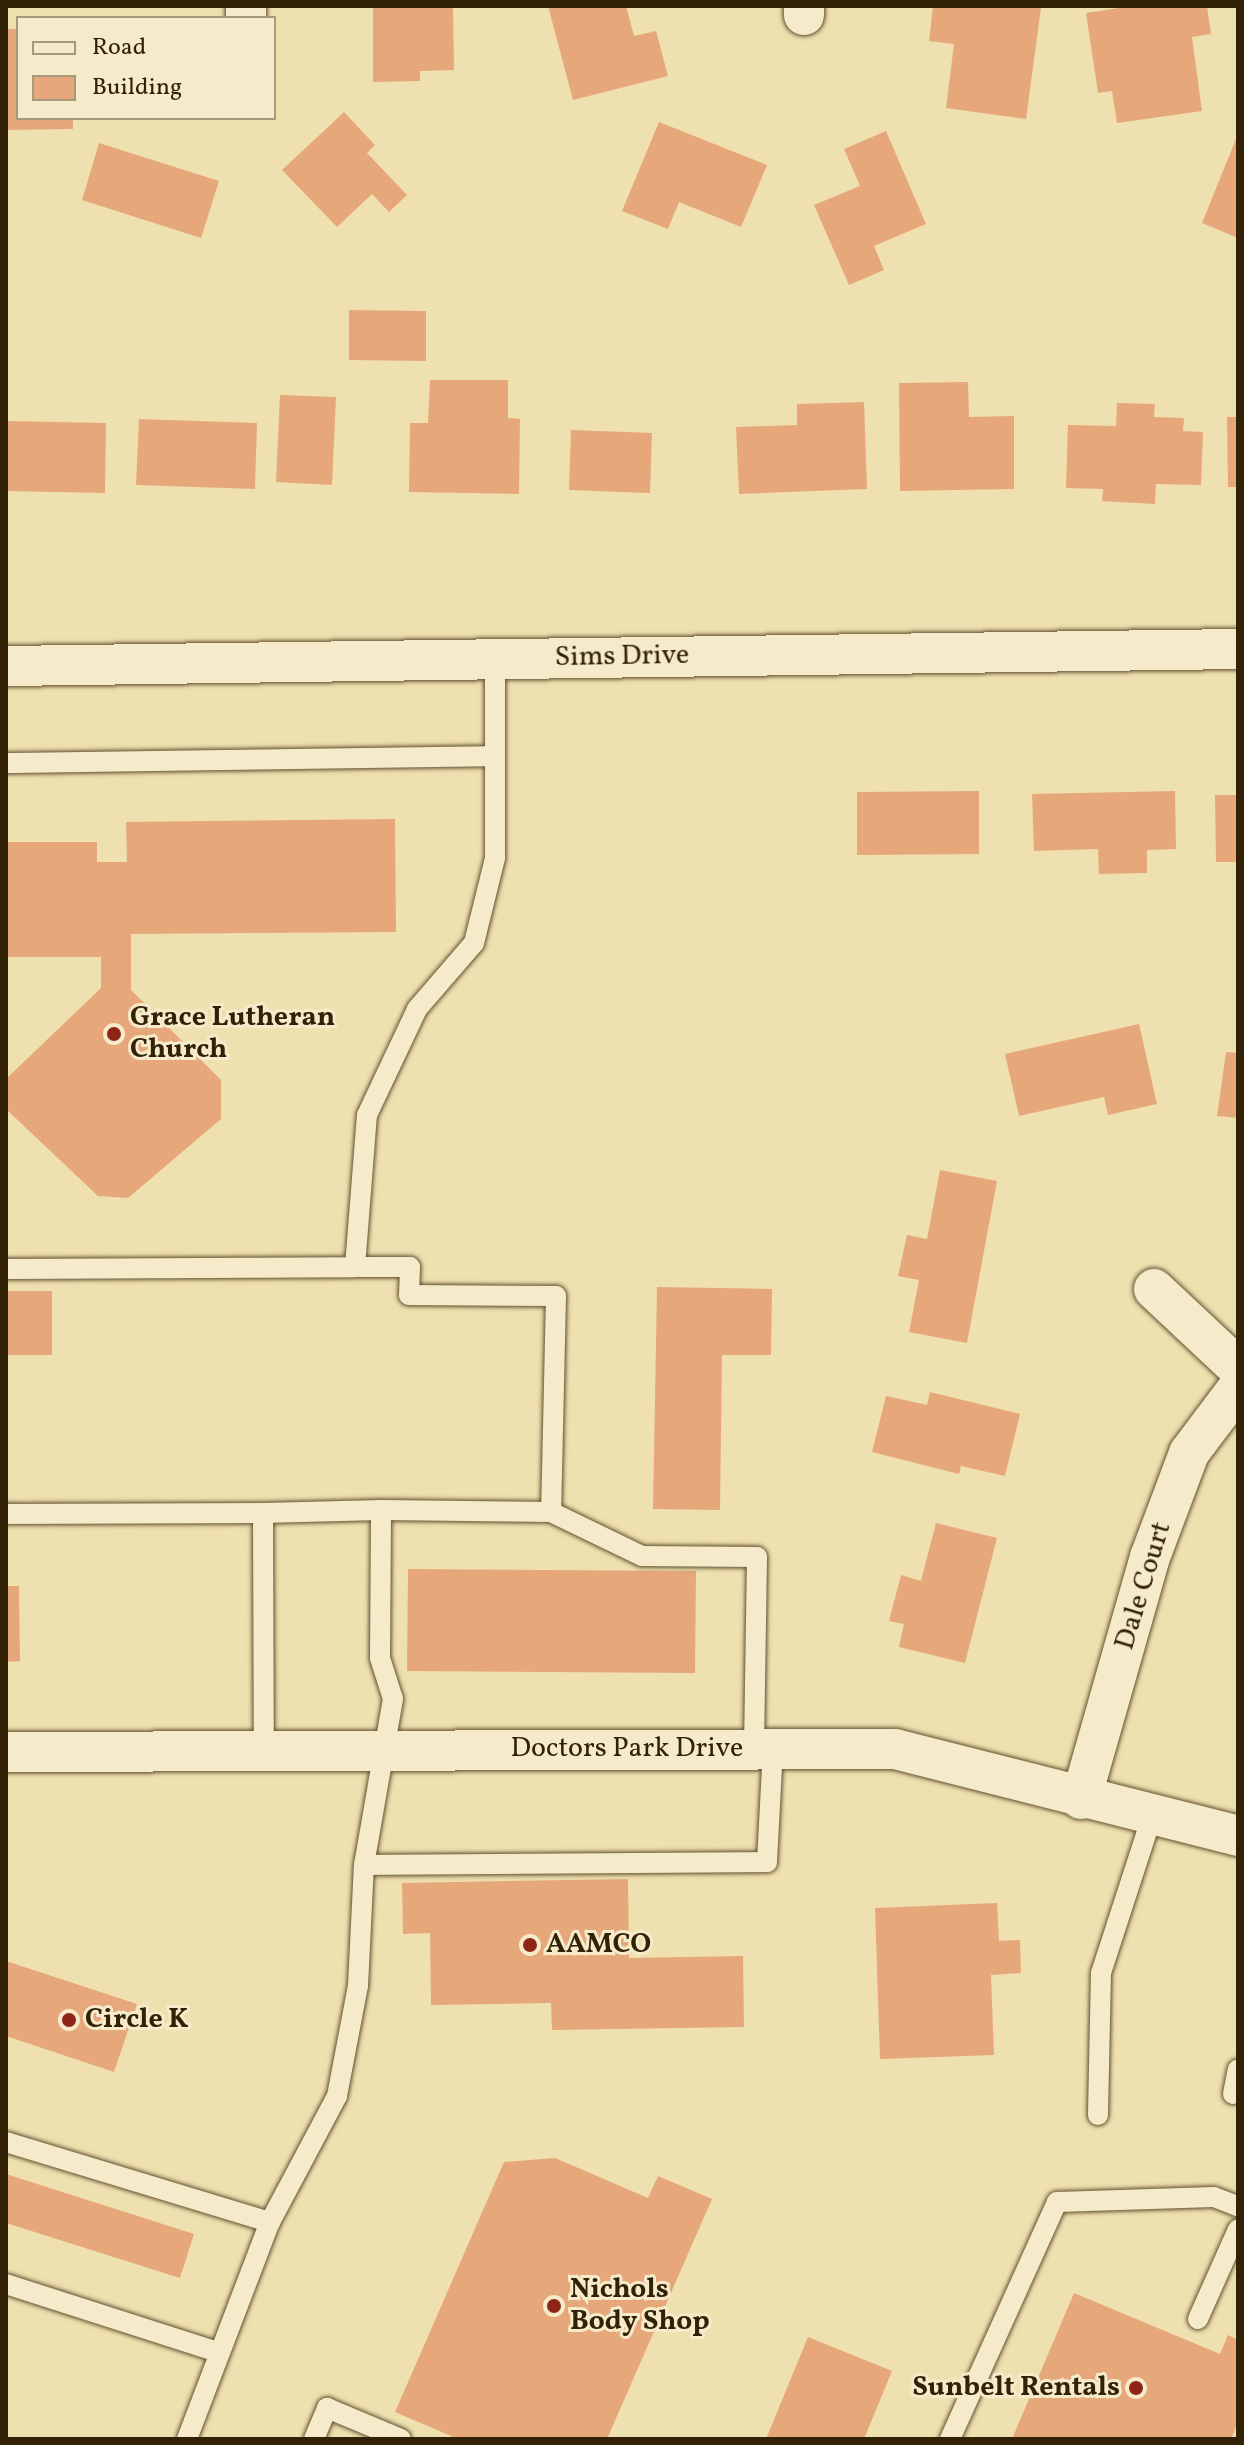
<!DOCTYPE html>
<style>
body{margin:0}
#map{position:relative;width:1244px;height:2445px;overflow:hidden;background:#efe0af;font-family:Vollkorn,serif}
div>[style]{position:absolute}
.building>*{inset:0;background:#e6a87b}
.roads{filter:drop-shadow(0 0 2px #625130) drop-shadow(0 0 2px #625130)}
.service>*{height:20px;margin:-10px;padding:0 10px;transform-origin:10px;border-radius:10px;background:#f5ebcb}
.minor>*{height:40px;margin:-20px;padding:0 20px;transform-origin:20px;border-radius:20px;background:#f5ebcb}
.dots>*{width:22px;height:22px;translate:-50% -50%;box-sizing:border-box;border:4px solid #f5ebcb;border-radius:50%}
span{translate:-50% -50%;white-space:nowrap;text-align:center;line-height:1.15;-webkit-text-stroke:6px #f5ebcb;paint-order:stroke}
.street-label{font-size:28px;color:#332105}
.poi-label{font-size:28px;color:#332105;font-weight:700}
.left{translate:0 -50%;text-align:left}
.right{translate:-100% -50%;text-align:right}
.frame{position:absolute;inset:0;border:8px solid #332105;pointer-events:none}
.legend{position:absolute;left:16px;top:16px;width:260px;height:104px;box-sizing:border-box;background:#f5ebcb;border:2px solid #a79a7c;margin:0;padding:10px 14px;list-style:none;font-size:24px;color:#332105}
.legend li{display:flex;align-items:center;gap:16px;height:40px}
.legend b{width:40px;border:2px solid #a79a7c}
</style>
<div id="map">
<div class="building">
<i style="clip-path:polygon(373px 6px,453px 6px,454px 70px,420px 71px,420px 81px,373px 82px)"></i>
<i style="clip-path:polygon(548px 6px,626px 6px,634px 36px,656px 31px,668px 76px,573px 100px)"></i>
<i style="clip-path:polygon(933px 6px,1041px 8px,1026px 119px,946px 108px,954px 44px,929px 41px)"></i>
<i style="clip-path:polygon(1132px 6px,1207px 6px,1211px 34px,1192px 37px,1202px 111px,1117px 123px,1112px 91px,1098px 93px,1086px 13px)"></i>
<i style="clip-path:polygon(6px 29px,18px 29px,18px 118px,73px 118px,73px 129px,6px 130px)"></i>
<i style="clip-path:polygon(344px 112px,375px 145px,367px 153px,407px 195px,389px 212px,372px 194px,337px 227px,282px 170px)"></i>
<i style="clip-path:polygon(659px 122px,767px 165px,741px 227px,679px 202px,668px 229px,622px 211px)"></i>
<i style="clip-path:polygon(886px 131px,926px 224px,874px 246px,884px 270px,849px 285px,814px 205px,860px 186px,844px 149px)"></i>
<i style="clip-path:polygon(1238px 134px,1238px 238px,1202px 223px)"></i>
<i style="clip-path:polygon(99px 143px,219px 181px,201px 238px,82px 200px)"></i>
<i style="clip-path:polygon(349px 310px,426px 311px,426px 361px,349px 360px)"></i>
<i style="clip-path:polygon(430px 380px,508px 380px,508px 418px,520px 419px,519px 494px,409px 492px,410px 423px,428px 423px)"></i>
<i style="clip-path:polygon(968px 382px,969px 417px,1014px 416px,1014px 489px,900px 491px,899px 383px)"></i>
<i style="clip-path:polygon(280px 395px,336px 397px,332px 485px,276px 482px)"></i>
<i style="clip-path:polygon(864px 402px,867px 489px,739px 494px,736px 427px,797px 425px,797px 404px)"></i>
<i style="clip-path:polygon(1117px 403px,1155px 404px,1154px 417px,1184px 418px,1183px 431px,1203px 432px,1201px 485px,1156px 484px,1155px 504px,1102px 501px,1103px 489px,1066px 488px,1068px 425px,1116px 426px)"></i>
<i style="clip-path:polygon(1227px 417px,1238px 417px,1238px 487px,1228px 487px)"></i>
<i style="clip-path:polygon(139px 419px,257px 423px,255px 489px,136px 485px)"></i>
<i style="clip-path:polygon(6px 421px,106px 423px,105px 493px,6px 491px)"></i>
<i style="clip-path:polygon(571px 430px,652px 433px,650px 493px,569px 490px)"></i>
<i style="clip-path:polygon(979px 791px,979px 854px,857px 855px,857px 792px)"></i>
<i style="clip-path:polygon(1175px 791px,1176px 849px,1147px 850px,1147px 873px,1099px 874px,1098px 849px,1034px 851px,1032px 794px)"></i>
<i style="clip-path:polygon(1215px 795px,1238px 795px,1238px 862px,1216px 862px)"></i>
<i style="clip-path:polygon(395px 819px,396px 932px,131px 934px,131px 990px,221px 1080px,221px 1119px,128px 1198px,98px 1196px,8px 1111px,7px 1078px,101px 988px,101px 957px,6px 957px,6px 842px,97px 842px,97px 862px,127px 862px,126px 822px)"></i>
<i style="clip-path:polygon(1139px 1024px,1157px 1104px,1108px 1115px,1104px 1097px,1019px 1116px,1005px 1054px)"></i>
<i style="clip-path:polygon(1226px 1052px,1238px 1053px,1238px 1118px,1217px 1116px)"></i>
<i style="clip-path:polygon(940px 1170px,997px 1181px,967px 1343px,909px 1332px,919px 1280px,898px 1276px,907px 1235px,927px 1239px)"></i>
<i style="clip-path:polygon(657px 1287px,772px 1289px,771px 1355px,722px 1355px,720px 1510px,653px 1509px)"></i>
<i style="clip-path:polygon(6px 1291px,52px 1291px,52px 1355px,6px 1355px)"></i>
<i style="clip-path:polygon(930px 1392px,1020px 1414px,1005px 1476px,961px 1466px,959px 1474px,872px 1452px,886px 1396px,927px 1405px)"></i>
<i style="clip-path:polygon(936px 1523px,997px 1538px,965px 1663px,899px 1647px,904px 1624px,889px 1621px,901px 1575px,921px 1581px)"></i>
<i style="clip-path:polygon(408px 1569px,696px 1571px,695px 1673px,407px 1671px)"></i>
<i style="clip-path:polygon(6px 1586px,19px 1586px,20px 1661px,6px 1662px)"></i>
<i style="clip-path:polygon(628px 1879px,629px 1958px,743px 1956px,744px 2027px,552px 2030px,551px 2003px,431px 2005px,430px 1933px,403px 1934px,402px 1883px)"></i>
<i style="clip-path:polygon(997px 1903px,999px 1941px,1020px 1940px,1021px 1973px,991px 1975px,994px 2055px,880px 2059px,875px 1908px)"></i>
<i style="clip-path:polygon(6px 1961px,137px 2004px,114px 2072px,6px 2036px)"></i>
<i style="clip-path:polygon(555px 2158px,648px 2198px,658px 2176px,712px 2199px,607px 2439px,458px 2439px,395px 2412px,504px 2162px)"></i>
<i style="clip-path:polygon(6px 2174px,194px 2234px,180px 2278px,6px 2223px)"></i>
<i style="clip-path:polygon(1074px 2293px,1220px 2354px,1228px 2335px,1238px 2340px,1238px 2422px,1231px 2439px,1012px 2439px)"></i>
<i style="clip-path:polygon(808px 2337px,892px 2371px,864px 2439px,766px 2439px)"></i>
</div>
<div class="roads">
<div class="service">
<i style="left:6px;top:763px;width:489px;rotate:-0.8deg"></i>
<i style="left:355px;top:1267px;width:55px"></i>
<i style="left:410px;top:1267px;width:28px;rotate:92deg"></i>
<i style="left:409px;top:1295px;width:147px;rotate:0.4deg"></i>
<i style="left:556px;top:1296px;width:216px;rotate:91.3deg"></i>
<i style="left:6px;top:1269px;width:349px;rotate:-0.3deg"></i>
<i style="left:355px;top:1267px;width:152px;rotate:-85.5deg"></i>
<i style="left:367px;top:1115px;width:117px;rotate:-64.7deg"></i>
<i style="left:417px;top:1009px;width:87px;rotate:-49.2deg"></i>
<i style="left:474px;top:943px;width:88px;rotate:-76.1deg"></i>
<i style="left:495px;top:858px;width:199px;rotate:-90deg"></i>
<i style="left:381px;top:1510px;width:170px;rotate:0.7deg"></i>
<i style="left:551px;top:1512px;width:101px;rotate:25.8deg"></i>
<i style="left:642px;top:1556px;width:115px;rotate:0.5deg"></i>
<i style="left:757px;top:1557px;width:192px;rotate:90.9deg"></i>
<i style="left:6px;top:1514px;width:257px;rotate:-0.2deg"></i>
<i style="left:364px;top:1865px;width:403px;rotate:-0.4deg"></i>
<i style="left:767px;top:1862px;width:113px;rotate:-87deg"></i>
<i style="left:1233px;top:2094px;width:25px;rotate:-79deg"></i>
<i style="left:1098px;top:2115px;width:142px;rotate:-88.8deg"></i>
<i style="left:1101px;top:1973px;width:165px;rotate:-72deg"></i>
<i style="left:6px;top:2142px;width:276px;rotate:16.9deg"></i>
<i style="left:6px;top:2284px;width:223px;rotate:17.8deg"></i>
<i style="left:1198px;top:2319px;width:98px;rotate:-66deg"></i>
<i style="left:187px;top:2439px;width:232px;rotate:-69.1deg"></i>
<i style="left:270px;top:2222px;width:143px;rotate:-62deg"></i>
<i style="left:337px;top:2096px;width:112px;rotate:-79.2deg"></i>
<i style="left:358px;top:1986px;width:121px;rotate:-87.2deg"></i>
<i style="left:364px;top:1865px;width:169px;rotate:-80.1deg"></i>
<i style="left:393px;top:1699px;width:43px;rotate:-107.6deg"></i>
<i style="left:380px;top:1658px;width:148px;rotate:-89.6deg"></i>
<i style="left:381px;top:1510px;width:118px;rotate:178.5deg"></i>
<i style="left:263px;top:1513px;width:236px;rotate:89.8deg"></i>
<i style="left:314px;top:2439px;width:34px;rotate:-67deg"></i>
<i style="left:327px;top:2408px;width:80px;rotate:22.7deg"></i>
<i style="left:950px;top:2439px;width:260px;rotate:-65.7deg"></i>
<i style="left:1057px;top:2202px;width:157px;rotate:-1.8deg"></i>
<i style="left:1214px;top:2197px;width:26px;rotate:21deg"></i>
</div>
<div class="minor">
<i style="left:246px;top:6px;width:12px;rotate:90deg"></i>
<i style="left:804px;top:6px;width:9px;rotate:90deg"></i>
<i style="left:6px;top:666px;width:1232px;rotate:-0.79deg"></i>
<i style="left:1154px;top:1289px;width:115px;rotate:43.2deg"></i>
<i style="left:6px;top:1752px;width:889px;rotate:-0.19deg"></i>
<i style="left:895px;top:1749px;width:354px;rotate:14.2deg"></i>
<i style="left:1081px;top:1799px;width:252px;rotate:-74.1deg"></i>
<i style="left:1150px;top:1557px;width:111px;rotate:-69.4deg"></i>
<i style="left:1189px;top:1453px;width:81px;rotate:-53deg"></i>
</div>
</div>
<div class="dots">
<i style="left:114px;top:1034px;background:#8f2418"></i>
<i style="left:530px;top:1945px;background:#8f2418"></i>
<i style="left:69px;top:2020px;background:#8f2418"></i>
<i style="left:554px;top:2306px;background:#8f2418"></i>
<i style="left:1136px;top:2388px;background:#8f2418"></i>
</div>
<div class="street-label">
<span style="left:622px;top:657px;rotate:-1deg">Sims Drive</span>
<span style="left:1144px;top:1586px;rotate:-73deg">Dale Court</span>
<span style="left:627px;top:1749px">Doctors Park Drive</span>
</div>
<div class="poi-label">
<span class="left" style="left:130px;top:1034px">Grace Lutheran<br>Church</span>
<span class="left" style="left:546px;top:1945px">AAMCO</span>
<span class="left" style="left:85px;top:2020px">Circle K</span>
<span class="left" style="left:570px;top:2306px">Nichols<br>Body Shop</span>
<span class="right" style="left:1120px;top:2388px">Sunbelt Rentals</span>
</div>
<div class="frame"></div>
<ul class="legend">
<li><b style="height:10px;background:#f5ebcb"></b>Road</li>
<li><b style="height:22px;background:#e6a87b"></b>Building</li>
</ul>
</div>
